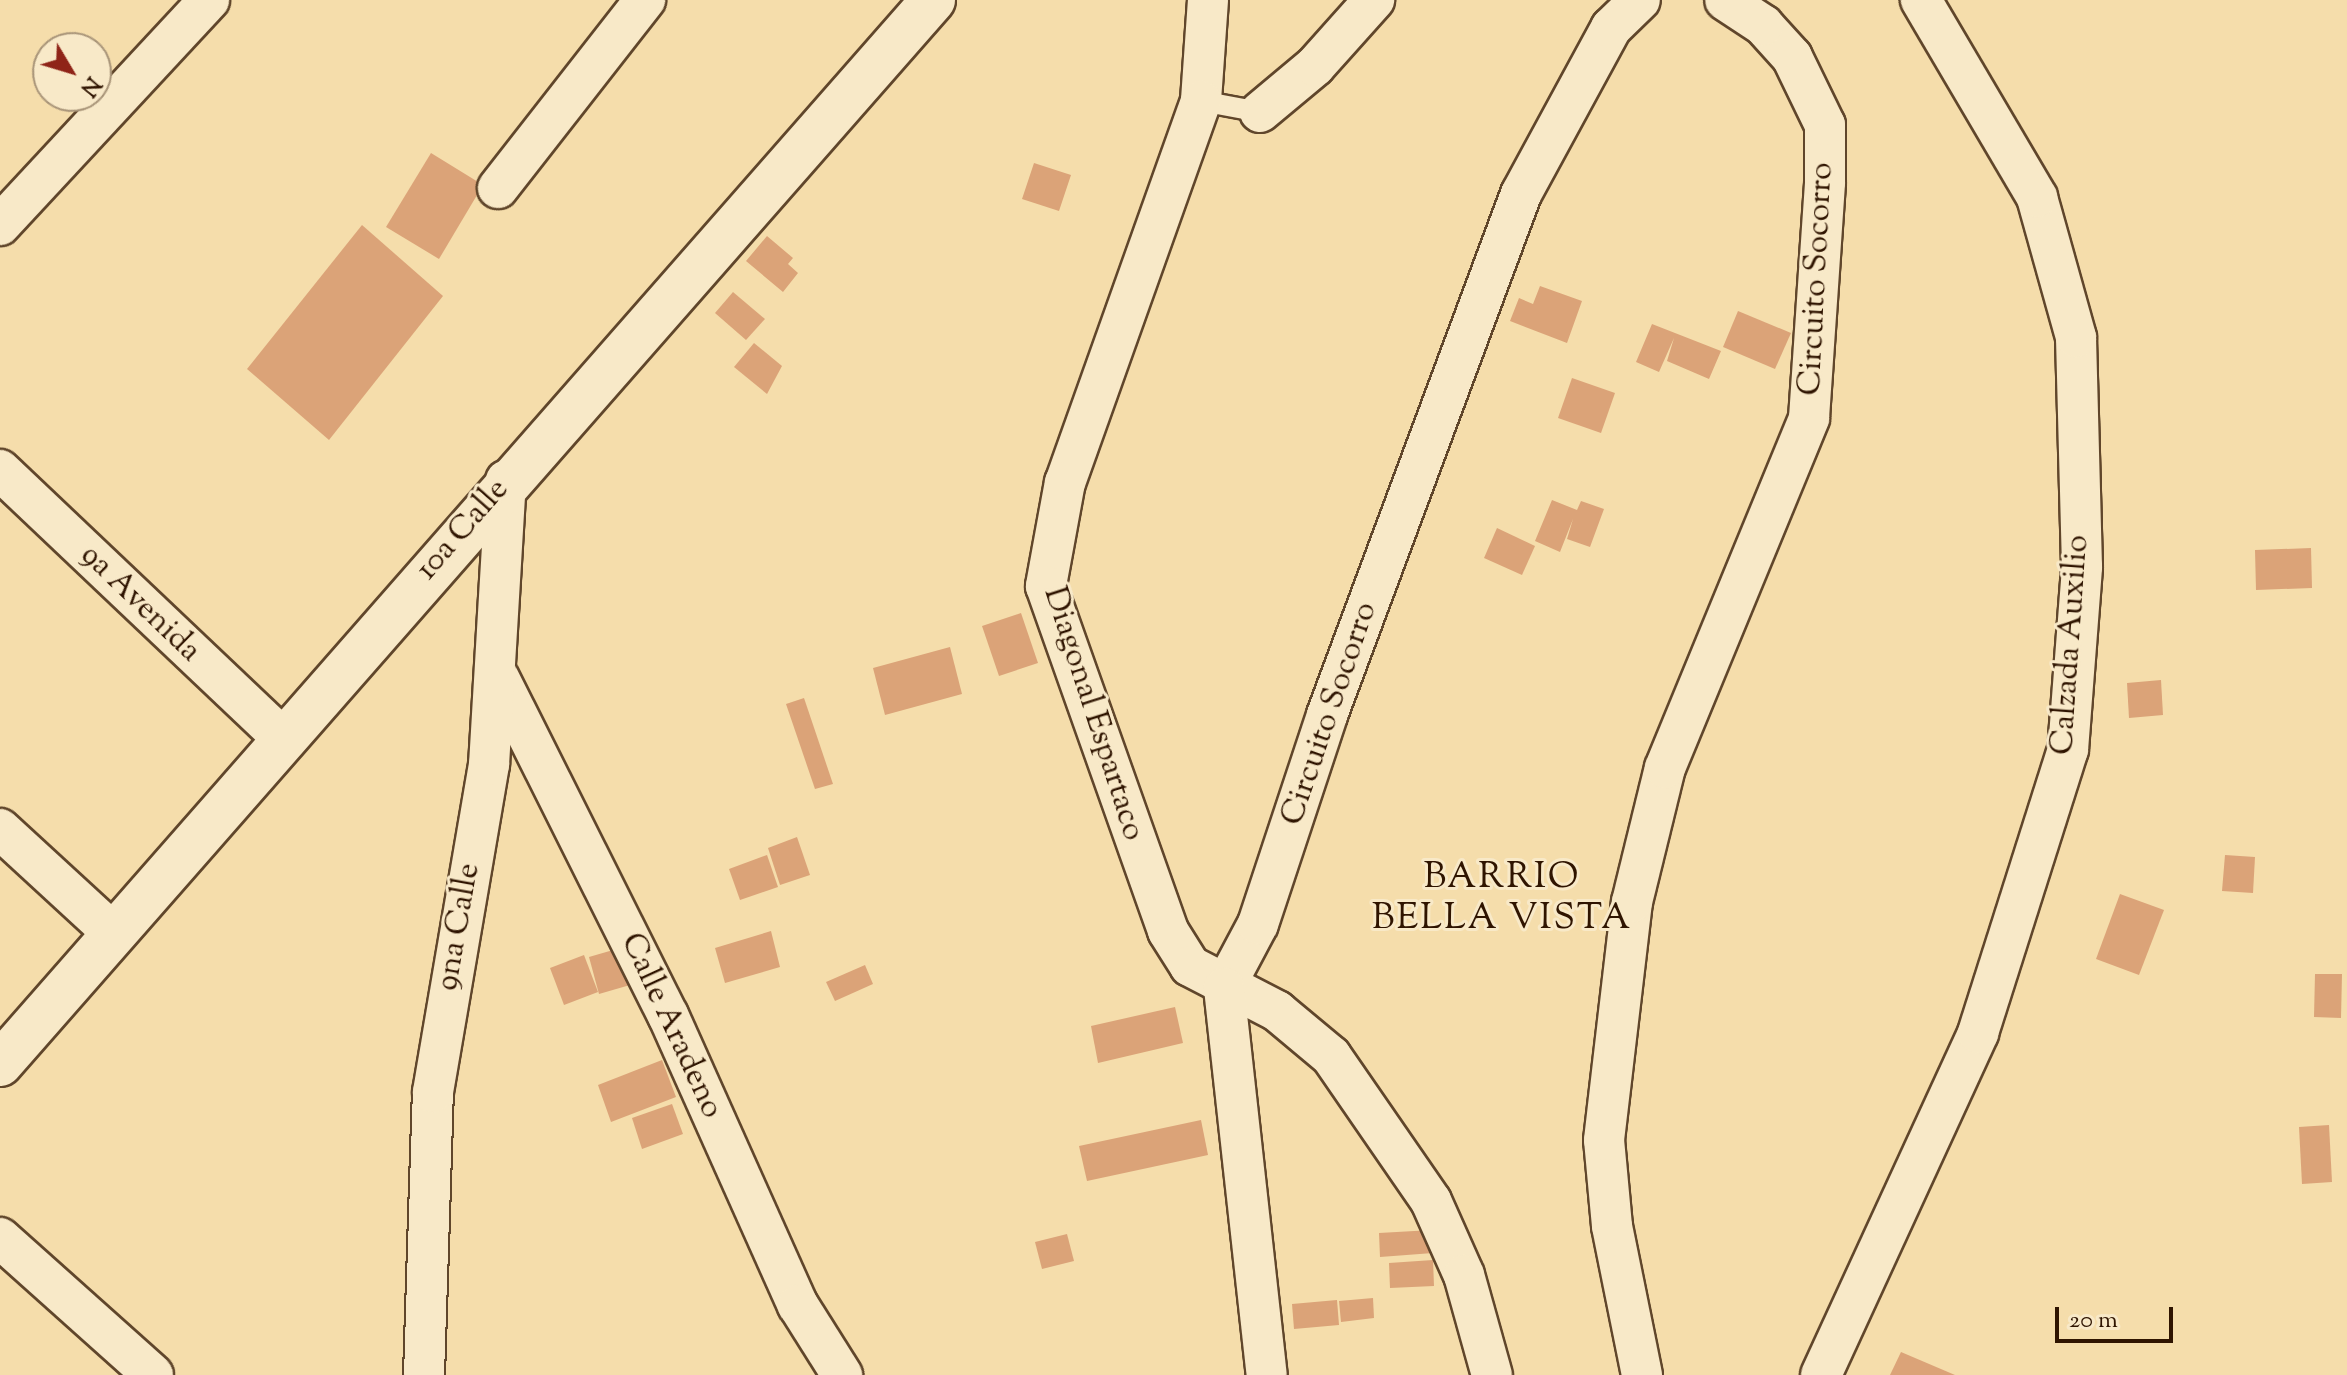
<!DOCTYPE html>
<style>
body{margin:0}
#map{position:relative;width:2347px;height:1375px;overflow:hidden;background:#f5ddab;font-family:"Sorts Mill Goudy",serif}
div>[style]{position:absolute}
.building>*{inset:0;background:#dba378}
.roads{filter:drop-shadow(2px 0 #60462b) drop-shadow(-2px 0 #60462b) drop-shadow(0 2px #60462b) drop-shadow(0 -2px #60462b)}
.service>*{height:20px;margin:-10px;padding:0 10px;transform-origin:10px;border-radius:10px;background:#f8e9c8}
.minor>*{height:40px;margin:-20px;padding:0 20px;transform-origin:20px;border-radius:20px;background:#f8e9c8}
.tertiary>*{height:44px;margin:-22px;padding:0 22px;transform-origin:22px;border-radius:22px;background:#f8e9c8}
span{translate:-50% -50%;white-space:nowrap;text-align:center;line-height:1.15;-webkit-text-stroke:6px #f8e9c8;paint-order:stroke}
.street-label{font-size:32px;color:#2f1400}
.quarter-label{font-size:36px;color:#2f1400;letter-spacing:2px}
.north{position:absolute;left:32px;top:32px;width:80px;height:80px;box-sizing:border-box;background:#f8e9c8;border:2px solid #a89478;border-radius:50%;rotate:128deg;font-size:22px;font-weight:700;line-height:32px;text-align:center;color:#2f1400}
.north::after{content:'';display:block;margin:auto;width:28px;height:36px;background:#8f2418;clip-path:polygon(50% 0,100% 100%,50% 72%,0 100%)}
.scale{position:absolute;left:2055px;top:1307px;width:118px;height:36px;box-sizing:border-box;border:4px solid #2f1400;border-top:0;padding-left:10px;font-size:24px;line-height:28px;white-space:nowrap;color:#2f1400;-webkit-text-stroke:6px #f8e9c8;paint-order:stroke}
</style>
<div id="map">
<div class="building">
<div style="clip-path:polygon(431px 153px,483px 185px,439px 259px,386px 227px)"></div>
<div style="clip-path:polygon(1034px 163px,1071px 175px,1059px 211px,1022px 199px)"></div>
<div style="clip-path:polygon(362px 225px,443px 296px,329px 440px,247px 369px)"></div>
<div style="clip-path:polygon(767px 236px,793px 258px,788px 264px,798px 273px,783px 292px,746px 261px)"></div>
<div style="clip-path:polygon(1540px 286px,1582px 301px,1567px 343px,1510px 321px,1519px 298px,1533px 304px)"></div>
<div style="clip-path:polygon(733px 292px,765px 319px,746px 340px,715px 313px)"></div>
<div style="clip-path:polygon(1738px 311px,1791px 333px,1775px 369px,1723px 347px)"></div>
<div style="clip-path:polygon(1652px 324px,1721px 351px,1709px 379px,1667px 361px,1674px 338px,1659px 372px,1636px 362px)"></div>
<div style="clip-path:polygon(754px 343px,782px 366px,767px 394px,734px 367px)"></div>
<div style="clip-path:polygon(1572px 378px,1615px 393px,1601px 433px,1558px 418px)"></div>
<div style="clip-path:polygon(1552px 500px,1577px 510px,1581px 501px,1604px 509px,1590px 547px,1567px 539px,1573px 519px,1560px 552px,1535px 541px)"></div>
<div style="clip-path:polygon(1497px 528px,1535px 546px,1522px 575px,1484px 558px)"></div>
<div style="clip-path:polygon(2311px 548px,2312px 588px,2256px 590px,2255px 550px)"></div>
<div style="clip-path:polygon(1021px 613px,1038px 663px,999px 676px,982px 626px)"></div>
<div style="clip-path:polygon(950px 647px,962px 694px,885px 715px,873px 668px)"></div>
<div style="clip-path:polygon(2161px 680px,2163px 715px,2129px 718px,2127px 683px)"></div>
<div style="clip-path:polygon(804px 698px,833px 784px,815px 789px,786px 704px)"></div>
<div style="clip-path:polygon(797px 837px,810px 875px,780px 885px,768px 848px)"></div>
<div style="clip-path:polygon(767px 855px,778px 887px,740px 900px,729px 869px)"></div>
<div style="clip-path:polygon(2225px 855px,2255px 857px,2253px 893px,2222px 891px)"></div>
<div style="clip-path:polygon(2120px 894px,2164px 910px,2139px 975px,2096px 959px)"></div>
<div style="clip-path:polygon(771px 931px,780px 967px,725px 983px,715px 948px)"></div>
<div style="clip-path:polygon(620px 948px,630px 985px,599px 994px,589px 957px)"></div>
<div style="clip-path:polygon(584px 955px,598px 992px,564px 1005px,550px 968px)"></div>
<div style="clip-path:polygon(865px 965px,873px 984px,835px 1001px,826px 982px)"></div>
<div style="clip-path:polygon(2315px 974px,2342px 974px,2341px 1018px,2314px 1017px)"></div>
<div style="clip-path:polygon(1175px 1007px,1183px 1043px,1098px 1063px,1091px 1026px)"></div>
<div style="clip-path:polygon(662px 1060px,676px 1097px,611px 1122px,598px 1085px)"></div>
<div style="clip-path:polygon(672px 1104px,683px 1134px,642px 1149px,632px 1118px)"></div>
<div style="clip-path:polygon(1201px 1120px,1208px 1155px,1087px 1181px,1079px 1146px)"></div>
<div style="clip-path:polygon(2329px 1125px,2332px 1182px,2302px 1184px,2299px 1127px)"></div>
<div style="clip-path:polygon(1432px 1230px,1433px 1253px,1380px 1257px,1379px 1233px)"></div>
<div style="clip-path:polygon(1067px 1234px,1074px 1261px,1042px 1269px,1035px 1242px)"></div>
<div style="clip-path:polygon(1433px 1260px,1434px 1286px,1390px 1288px,1389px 1263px)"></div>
<div style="clip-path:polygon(1373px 1298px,1374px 1318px,1341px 1322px,1339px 1301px)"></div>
<div style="clip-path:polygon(1337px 1300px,1339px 1325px,1294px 1329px,1292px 1304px)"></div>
<div style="clip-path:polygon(1901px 1352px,1955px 1375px,1890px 1375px)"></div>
</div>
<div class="roads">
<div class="service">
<div style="left:1201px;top:101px;width:60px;rotate:10.6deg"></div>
</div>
<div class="minor">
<div style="left:1208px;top:0;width:101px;rotate:94deg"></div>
<div style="left:1201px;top:101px;width:405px;rotate:109.6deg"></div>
<div style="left:1065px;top:482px;width:106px;rotate:100.4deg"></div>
<div style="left:1046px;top:586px;width:366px;rotate:70.5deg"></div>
<div style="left:1168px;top:931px;width:41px;rotate:57.8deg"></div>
<div style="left:1190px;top:966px;width:98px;rotate:27.3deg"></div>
<div style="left:1277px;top:1011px;width:70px;rotate:39.8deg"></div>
<div style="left:1331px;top:1056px;width:176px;rotate:55.4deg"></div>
<div style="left:1431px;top:1201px;width:81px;rotate:66deg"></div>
<div style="left:1464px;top:1275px;width:104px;rotate:74.4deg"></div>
<div style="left:1260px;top:112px;width:72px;rotate:-39.9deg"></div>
<div style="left:1315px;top:66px;width:89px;rotate:-48.2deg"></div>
<div style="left:498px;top:188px;width:239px;rotate:-52deg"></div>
<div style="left:0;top:225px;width:307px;rotate:-47.1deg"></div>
<div style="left:0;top:470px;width:388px;rotate:43.5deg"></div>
<div style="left:499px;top:678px;width:377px;rotate:63.4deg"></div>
<div style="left:668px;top:1015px;width:318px;rotate:65.9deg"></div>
<div style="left:798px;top:1305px;width:83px;rotate:57.8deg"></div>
<div style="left:0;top:829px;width:155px;rotate:42.6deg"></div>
<div style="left:1224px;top:988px;width:72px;rotate:-62deg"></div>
<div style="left:1258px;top:924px;width:220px;rotate:-71.7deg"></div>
<div style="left:1327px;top:715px;width:556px;rotate:-69.58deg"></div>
<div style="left:1521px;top:194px;width:189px;rotate:-61.5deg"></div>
<div style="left:1611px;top:28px;width:40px;rotate:-44deg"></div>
<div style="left:1224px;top:988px;width:389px;rotate:83.7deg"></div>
<div style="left:0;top:1238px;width:205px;rotate:41.8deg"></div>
<div style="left:424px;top:1375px;width:283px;rotate:-88.2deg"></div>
<div style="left:433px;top:1092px;width:332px;rotate:-80.3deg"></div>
<div style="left:489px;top:765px;width:285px;rotate:-86.6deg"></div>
<div style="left:1642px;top:1375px;width:152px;rotate:-101.4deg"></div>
<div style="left:1612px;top:1226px;width:86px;rotate:-95.3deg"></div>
<div style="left:1604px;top:1140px;width:240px;rotate:-83.3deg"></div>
<div style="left:1632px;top:902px;width:138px;rotate:-76.2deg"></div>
<div style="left:1665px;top:768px;width:378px;rotate:-67.6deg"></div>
<div style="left:1809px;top:418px;width:237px;rotate:-86.1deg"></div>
<div style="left:1825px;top:182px;width:57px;rotate:-90deg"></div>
<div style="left:1825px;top:125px;width:76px;rotate:-115.9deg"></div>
<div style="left:1792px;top:57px;width:43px;rotate:-132.2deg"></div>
<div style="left:1763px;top:25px;width:45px;rotate:-146.7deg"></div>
<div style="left:1821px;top:1375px;width:376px;rotate:-65.3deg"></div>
<div style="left:1978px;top:1033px;width:297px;rotate:-72.4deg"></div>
<div style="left:2068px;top:750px;width:184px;rotate:-85.6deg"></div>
<div style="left:2082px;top:567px;width:230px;rotate:-91.5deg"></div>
<div style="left:2076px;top:337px;width:145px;rotate:-105.6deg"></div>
<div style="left:2037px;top:197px;width:229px;rotate:-120.5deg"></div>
</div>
<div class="tertiary">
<div style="left:0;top:1064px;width:1415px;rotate:-48.75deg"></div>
</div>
</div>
<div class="street-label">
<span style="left:1817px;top:279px;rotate:-87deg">Circuito Socorro</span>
<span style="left:463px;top:530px;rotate:-49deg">10a Calle</span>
<span style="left:140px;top:604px;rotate:44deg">9a Avenida</span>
<span style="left:2071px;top:645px;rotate:-86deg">Calzada Auxilio</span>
<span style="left:1093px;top:714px;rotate:72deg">Diagonal Espartaco</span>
<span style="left:1330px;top:714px;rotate:-71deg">Circuito Socorro</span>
<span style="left:459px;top:927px;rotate:-80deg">9na Calle</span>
<span style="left:671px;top:1026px;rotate:65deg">Calle Aradeno</span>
</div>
<div class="quarter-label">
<span style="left:1502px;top:899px">BARRIO<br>BELLA VISTA</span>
</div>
<div class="north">N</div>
<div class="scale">20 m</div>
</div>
